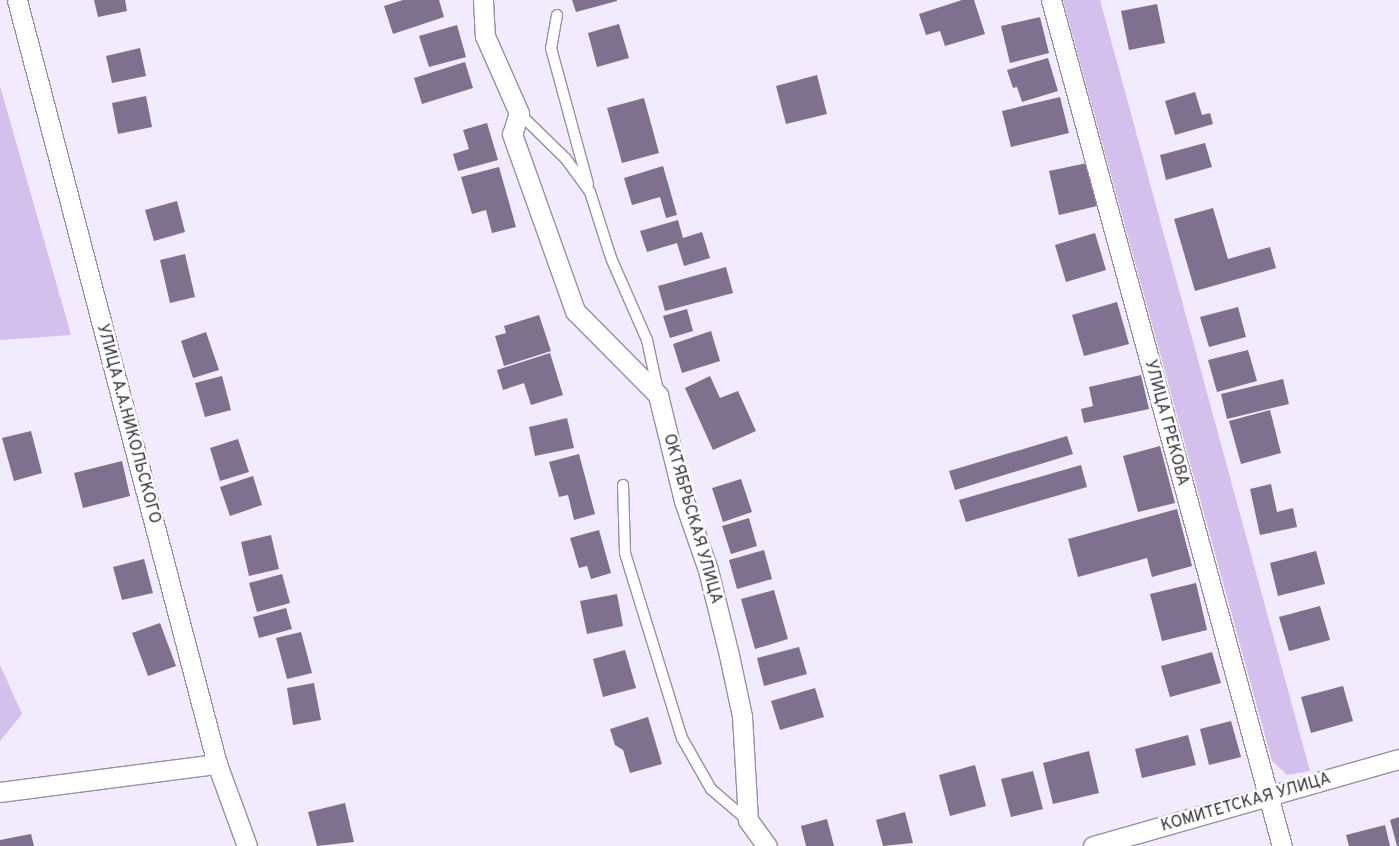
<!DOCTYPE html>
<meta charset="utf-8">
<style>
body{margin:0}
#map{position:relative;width:1399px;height:846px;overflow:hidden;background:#f2eafd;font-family:Overpass,sans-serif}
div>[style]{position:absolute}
.green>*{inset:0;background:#d3c0ec}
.building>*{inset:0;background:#7d718d}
.roads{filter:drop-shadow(1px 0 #998daa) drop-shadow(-1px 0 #998daa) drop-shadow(0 1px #998daa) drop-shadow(0 -1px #998daa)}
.lane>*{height:10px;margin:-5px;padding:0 5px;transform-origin:5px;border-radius:5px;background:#fff}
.street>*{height:19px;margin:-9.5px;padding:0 9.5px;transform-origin:9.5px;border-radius:9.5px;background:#fff}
span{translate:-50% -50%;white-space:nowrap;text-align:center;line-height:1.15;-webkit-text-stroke:5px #fff;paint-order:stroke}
.street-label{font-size:16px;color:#35303c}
</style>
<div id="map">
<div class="green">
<div style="clip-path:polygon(1063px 0,1100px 0,1310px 771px,1287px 775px,1272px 761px)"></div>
<div style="clip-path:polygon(0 86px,71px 335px,0 340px)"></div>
<div style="clip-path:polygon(0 665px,22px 714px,0 741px)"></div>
</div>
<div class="building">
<div style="clip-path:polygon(94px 0,125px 0,127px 11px,98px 17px)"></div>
<div style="clip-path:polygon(403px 0,439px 0,444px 17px,393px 34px,384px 6px)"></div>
<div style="clip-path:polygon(572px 0,617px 0,617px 1px,576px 12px)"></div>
<div style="clip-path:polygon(962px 0,974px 0,985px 34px,945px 46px,940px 31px,926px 35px,919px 14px)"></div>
<div style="clip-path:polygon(1157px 4px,1165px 43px,1129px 50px,1121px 11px)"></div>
<div style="clip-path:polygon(1040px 17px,1049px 53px,1010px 63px,1001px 26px)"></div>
<div style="clip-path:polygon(619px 24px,629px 58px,597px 67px,588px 33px)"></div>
<div style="clip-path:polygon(457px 25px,466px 57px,429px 67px,419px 36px)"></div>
<div style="clip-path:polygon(140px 48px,146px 76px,112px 83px,106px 56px)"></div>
<div style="clip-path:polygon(1048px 58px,1058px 91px,1022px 102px,1017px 87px,1013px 88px,1007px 70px)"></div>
<div style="clip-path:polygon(465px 62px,473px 88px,422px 104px,414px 78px)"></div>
<div style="clip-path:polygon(817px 75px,827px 114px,786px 124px,776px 86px)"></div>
<div style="clip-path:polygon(1195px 92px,1202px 115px,1210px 113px,1213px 124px,1175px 135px,1165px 101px)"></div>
<div style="clip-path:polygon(146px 96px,152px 127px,118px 134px,112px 103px)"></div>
<div style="clip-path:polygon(1060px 97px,1069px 133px,1011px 147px,1002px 111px)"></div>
<div style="clip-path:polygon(644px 98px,659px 153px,622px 163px,607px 108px)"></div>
<div style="clip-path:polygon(487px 123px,498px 160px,458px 171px,453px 154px,469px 149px,463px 130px)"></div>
<div style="clip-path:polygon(1205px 143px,1212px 167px,1166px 180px,1160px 155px)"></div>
<div style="clip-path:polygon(1087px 163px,1097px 206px,1059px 215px,1049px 171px)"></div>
<div style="clip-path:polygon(663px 166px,677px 215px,666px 218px,660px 197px,632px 205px,624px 178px)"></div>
<div style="clip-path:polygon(499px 167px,516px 227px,492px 233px,486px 210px,472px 214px,461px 177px)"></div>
<div style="clip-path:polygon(177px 201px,185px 232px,154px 241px,145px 210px)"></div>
<div style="clip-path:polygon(1213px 208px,1228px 259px,1270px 247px,1276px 268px,1195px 291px,1174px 219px)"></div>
<div style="clip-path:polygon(678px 220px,683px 238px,702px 232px,710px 258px,684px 266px,677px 243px,647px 252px,640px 231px)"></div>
<div style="clip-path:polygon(1095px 233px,1106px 270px,1066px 282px,1055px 245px)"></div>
<div style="clip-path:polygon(185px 254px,195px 297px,170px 303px,160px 260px)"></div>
<div style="clip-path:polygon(726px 267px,733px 293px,665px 311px,658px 286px)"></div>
<div style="clip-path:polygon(1117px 302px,1129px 344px,1084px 356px,1072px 315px)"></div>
<div style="clip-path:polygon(1238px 307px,1246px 337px,1209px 347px,1200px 317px)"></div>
<div style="clip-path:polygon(687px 309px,693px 331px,670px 338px,663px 316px)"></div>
<div style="clip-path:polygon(539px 315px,551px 351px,504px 366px,495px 336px,506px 333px,504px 326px)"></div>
<div style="clip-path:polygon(711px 331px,720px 361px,682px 373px,673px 344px)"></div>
<div style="clip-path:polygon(206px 332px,219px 370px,193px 378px,181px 341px)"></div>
<div style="clip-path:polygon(1248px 350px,1257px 381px,1217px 392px,1208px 360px)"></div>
<div style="clip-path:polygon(550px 353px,563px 395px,531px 405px,524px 383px,503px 390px,497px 370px)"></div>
<div style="clip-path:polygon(1141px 375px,1149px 409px,1084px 423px,1081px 409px,1093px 406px,1089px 387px)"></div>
<div style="clip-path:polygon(222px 376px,231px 410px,205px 417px,195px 383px)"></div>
<div style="clip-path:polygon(710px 376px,720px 398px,738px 391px,756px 431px,713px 450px,685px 388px)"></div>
<div style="clip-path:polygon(1283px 379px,1289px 404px,1227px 419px,1221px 394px)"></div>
<div style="clip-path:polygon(1270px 410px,1281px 453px,1241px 464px,1229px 421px)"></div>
<div style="clip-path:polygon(567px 418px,574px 448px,535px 456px,529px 427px)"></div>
<div style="clip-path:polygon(31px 431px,42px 473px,14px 481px,2px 438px)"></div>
<div style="clip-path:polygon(1067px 436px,1073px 454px,955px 490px,949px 471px)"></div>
<div style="clip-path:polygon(238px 439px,249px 472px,220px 481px,210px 448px)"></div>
<div style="clip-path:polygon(1160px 446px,1175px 503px,1138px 512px,1123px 456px)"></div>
<div style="clip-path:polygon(579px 454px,595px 514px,574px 520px,568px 495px,559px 497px,549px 462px)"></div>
<div style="clip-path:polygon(122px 461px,130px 496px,83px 508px,74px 473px)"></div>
<div style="clip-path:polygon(1081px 465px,1087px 487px,966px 522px,959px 500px)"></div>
<div style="clip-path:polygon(253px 476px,262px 505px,230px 516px,220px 487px)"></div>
<div style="clip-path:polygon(741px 479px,752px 512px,723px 522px,712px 488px)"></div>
<div style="clip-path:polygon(1271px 484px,1277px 512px,1293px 508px,1297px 527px,1260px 535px,1250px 489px)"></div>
<div style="clip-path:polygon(1177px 509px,1192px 566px,1152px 577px,1147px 558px,1078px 577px,1068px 539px)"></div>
<div style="clip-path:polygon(749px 518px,757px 546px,731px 554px,722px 526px)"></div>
<div style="clip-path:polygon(599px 530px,611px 573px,591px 579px,587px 566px,579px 568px,570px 538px)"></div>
<div style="clip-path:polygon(271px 535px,279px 569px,249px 576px,241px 542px)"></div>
<div style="clip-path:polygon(764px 550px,772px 579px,737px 589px,729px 560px)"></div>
<div style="clip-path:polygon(1316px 551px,1325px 584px,1278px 596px,1270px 563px)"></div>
<div style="clip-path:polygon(144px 559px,153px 593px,122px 600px,113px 567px)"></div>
<div style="clip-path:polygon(282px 574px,290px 603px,257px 612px,249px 583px)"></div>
<div style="clip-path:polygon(1196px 583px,1207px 630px,1162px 641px,1150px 594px)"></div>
<div style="clip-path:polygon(774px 590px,788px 639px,755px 649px,741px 599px)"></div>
<div style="clip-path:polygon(617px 594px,623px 626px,587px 634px,580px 601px)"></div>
<div style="clip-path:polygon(1320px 606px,1330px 640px,1289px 651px,1279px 617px)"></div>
<div style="clip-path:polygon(286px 608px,292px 629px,259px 638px,253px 617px)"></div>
<div style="clip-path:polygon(160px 623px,176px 666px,148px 676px,132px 633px)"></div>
<div style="clip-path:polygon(301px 632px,312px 673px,287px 679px,276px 638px)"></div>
<div style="clip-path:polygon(799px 647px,807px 674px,764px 686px,757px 658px)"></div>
<div style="clip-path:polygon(625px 650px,636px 688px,603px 697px,593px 659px)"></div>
<div style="clip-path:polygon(1212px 652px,1221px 683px,1170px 697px,1161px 666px)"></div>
<div style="clip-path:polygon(314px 683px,321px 720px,293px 725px,287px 688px)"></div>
<div style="clip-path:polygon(1343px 686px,1353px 721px,1311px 733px,1301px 697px)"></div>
<div style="clip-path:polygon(815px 688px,824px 717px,780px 730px,771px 701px)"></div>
<div style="clip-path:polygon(648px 717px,662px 764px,630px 773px,623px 750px,615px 745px,610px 729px)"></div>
<div style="clip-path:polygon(1231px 721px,1241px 757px,1209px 765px,1200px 729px)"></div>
<div style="clip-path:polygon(1188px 735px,1196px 765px,1142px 778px,1135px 749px)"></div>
<div style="clip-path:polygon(1089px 751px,1099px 793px,1053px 804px,1043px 763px)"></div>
<div style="clip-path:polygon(975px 765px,986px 806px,950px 816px,939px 775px)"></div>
<div style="clip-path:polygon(1033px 771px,1043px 809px,1011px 817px,1001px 779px)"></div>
<div style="clip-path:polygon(345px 803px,354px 842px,317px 846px,308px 812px)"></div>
<div style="clip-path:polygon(905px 812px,913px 843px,883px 846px,876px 820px)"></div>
<div style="clip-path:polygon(1399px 817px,1399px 846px,1397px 846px,1390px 820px)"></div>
<div style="clip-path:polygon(827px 819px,834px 846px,806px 846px,801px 826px)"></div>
<div style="clip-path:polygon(1385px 825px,1390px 846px,1349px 846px,1346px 835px)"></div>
<div style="clip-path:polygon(31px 834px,34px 846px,0 846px,0 840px)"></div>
</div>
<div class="roads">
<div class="lane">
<div style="left:557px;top:15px;width:34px;rotate:100deg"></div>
<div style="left:551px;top:48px;width:141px;rotate:74.8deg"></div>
<div style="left:519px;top:113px;width:66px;rotate:44.4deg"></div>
<div style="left:566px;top:159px;width:41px;rotate:54deg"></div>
<div style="left:590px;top:192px;width:69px;rotate:72.3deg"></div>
<div style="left:611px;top:258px;width:90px;rotate:66.3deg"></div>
<div style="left:647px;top:340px;width:52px;rotate:77.8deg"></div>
<div style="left:623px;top:485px;width:68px;rotate:88.3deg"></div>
<div style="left:625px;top:553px;width:194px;rotate:72.9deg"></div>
<div style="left:682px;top:738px;width:59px;rotate:60.4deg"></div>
<div style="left:711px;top:789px;width:48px;rotate:40.7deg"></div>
</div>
<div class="street">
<div style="left:17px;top:0;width:790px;rotate:75.33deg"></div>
<div style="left:217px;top:764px;width:87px;rotate:69.9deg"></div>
<div style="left:483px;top:0;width:36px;rotate:87deg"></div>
<div style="left:485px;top:36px;width:84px;rotate:66.2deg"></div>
<div style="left:519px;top:113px;width:22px;rotate:108deg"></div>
<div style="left:512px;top:134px;width:188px;rotate:70.4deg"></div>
<div style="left:575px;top:311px;width:118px;rotate:45.3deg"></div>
<div style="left:658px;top:395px;width:109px;rotate:76.2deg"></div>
<div style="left:684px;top:501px;width:73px;rotate:70.8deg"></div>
<div style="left:708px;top:570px;width:88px;rotate:76.1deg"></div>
<div style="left:729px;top:655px;width:62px;rotate:78deg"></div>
<div style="left:742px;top:716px;width:104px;rotate:86.7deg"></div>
<div style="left:748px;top:820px;width:32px;rotate:54deg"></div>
<div style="left:1051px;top:0;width:877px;rotate:74.73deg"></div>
<div style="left:0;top:792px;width:219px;rotate:-7.4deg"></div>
<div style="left:1093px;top:846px;width:318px;rotate:-15.9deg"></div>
</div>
</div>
<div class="street-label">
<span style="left:1166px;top:423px;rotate:75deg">УЛИЦА ГРЕКОВА</span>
<span style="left:128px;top:424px;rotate:75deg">УЛИЦА А.А.НИКОЛЬСКОГО</span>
<span style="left:692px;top:519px;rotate:74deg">ОКТЯБРЬСКАЯ УЛИЦА</span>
<span style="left:1246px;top:803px;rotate:-16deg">КОМИТЕТСКАЯ УЛИЦА</span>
</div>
</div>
